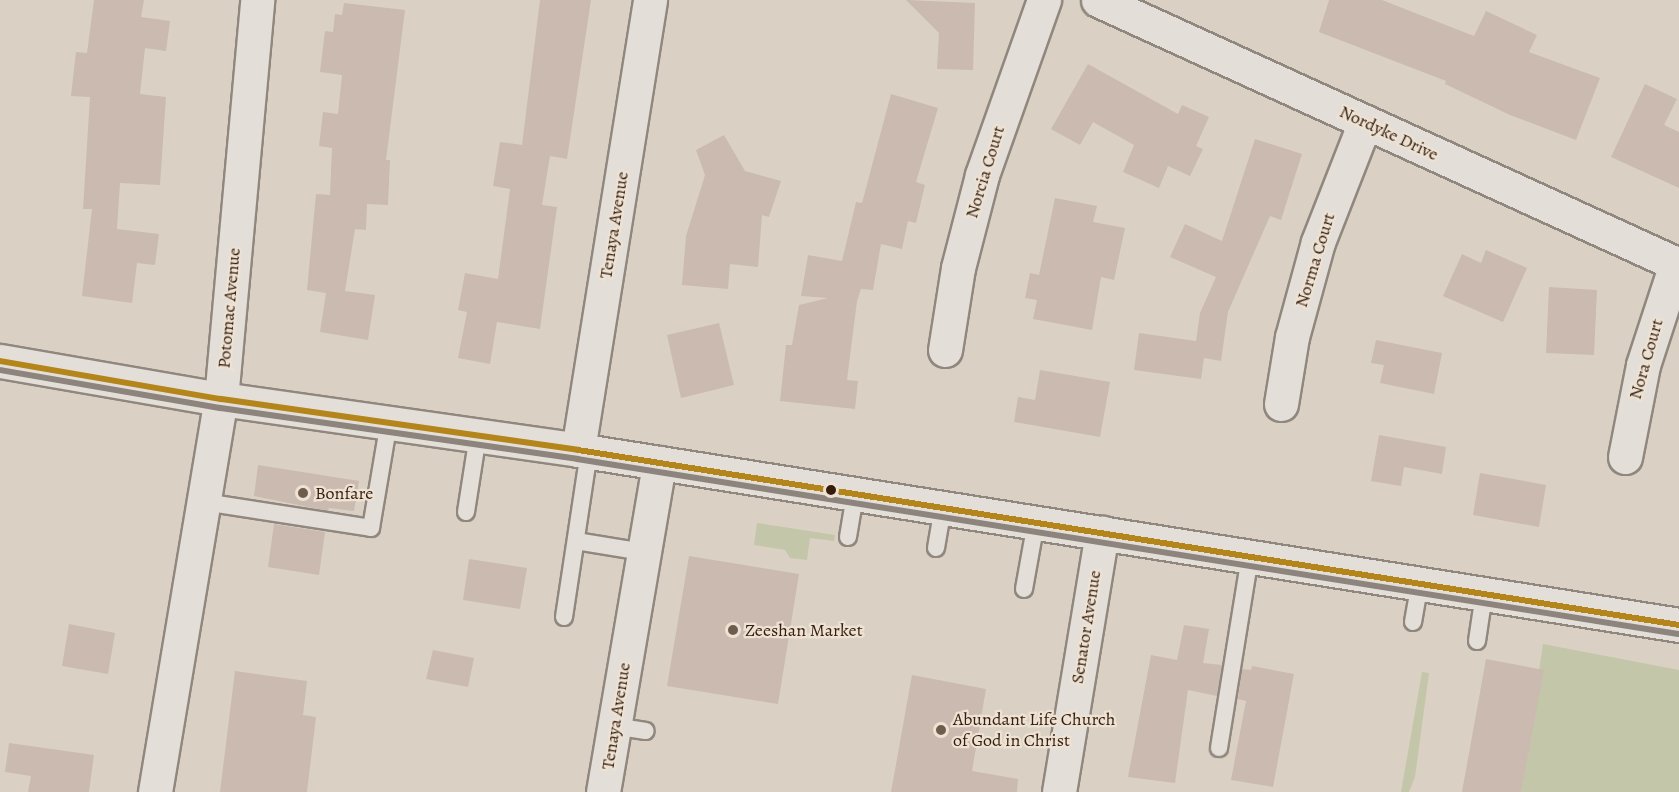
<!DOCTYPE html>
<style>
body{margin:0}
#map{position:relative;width:1679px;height:792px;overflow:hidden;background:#dad1c4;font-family:Alegreya,serif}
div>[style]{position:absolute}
.green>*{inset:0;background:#c3c6a8}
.building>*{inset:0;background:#cabab0}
.roads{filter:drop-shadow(2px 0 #90877e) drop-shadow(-2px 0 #90877e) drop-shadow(0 2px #90877e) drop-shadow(0 -2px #90877e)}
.lane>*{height:16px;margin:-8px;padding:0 8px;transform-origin:8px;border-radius:8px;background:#e3dfd8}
.street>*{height:33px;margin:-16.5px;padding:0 16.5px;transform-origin:16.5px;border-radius:16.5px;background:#e3dfd8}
.secondary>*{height:33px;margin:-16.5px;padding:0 16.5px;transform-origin:16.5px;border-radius:16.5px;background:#e3dfd8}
.bus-1>*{height:6px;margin:-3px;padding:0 3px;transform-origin:3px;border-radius:3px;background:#b4851b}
.bus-2>*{height:6px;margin:-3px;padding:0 3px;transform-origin:3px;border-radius:3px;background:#8d847d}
.dots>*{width:16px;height:16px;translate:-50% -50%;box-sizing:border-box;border:3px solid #ede2d3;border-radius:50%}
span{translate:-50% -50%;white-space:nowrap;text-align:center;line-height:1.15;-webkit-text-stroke:4.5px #ede2d3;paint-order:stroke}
.street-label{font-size:18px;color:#351d0d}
.poi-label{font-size:18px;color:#351d0d}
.left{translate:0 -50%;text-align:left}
</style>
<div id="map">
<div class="green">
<div style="clip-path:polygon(757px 523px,835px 535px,834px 541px,810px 538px,807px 560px,790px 558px,785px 550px,754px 545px)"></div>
<div style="clip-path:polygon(1543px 644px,1679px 670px,1679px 792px,1521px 792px)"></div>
<div style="clip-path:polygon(1422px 672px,1429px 673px,1415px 777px,1409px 792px,1401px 792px)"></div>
</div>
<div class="building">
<div style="clip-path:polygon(94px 0,144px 0,141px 17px,170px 21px,166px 51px,145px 48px,140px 94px,166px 97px,160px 185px,120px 183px,117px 229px,159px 234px,155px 265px,137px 263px,132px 303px,82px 296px,92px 209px,83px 209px,90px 97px,71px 96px,76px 52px,87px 53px)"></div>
<div style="clip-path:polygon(540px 0,591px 0,567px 159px,550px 156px,542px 205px,557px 207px,540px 329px,497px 322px,490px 364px,458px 358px,467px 312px,458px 310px,465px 273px,498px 279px,510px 189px,493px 186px,500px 142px,522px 145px)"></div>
<div style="clip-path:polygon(906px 0,975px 3px,973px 70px,937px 69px,939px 33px)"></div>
<div style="clip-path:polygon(1329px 0,1382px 0,1474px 36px,1486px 11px,1537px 35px,1529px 52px,1600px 78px,1576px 140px,1510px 115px,1445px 84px,1446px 81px,1319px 32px)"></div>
<div style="clip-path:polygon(344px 3px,405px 10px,386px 160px,390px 160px,388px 205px,367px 204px,366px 230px,355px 229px,345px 291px,375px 295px,368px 340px,320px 332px,326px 293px,307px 290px,316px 194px,330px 195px,332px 148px,319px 146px,323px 112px,338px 114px,342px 75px,320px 72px,325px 31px,333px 32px,335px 14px,342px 15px)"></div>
<div style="clip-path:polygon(1088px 64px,1178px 114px,1182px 105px,1209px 117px,1196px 146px,1203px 149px,1190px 176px,1168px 166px,1159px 188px,1123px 172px,1134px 145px,1093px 122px,1080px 145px,1051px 129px)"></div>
<div style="clip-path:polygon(1645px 84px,1677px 99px,1664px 125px,1679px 132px,1679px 188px,1611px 157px)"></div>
<div style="clip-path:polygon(891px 94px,938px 108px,916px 182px,925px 185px,916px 223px,908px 221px,902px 249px,881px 244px,873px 290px,861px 289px,857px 301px,847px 380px,858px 381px,855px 409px,780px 401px,786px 345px,792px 345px,799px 305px,828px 298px,801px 296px,808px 255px,842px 261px,856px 202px,862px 203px)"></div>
<div style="clip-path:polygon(724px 135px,745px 171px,781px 181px,769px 217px,762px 215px,758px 267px,730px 264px,728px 289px,682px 285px,686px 236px,705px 175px,696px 150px)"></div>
<div style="clip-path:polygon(1255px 139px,1302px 154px,1281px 220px,1270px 216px,1228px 312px,1221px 361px,1204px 358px,1201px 379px,1134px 370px,1139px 333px,1196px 341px,1200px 313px,1216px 277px,1170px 257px,1185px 224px,1222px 241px)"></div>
<div style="clip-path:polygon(1055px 198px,1097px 206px,1093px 222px,1125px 228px,1114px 280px,1101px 277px,1092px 330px,1033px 319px,1037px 300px,1025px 298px,1030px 273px,1039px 275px)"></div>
<div style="clip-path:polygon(1486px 250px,1527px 268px,1503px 322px,1443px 296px,1462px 254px,1481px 263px)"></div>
<div style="clip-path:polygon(1549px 287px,1597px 290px,1594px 355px,1546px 353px)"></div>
<div style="clip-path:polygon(719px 323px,734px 385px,681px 398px,667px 335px)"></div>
<div style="clip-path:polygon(1376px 340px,1442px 353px,1434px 394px,1380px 383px,1384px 365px,1371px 363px)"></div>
<div style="clip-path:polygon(1040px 370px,1110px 382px,1100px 437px,1014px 422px,1018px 397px,1035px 400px)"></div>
<div style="clip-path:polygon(1379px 435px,1446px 447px,1442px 474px,1404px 467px,1401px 486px,1371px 481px)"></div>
<div style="clip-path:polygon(258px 465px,359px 481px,354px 511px,329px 508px,328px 511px,254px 496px)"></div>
<div style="clip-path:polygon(1480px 473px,1546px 485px,1539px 527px,1473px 515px)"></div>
<div style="clip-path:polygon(274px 524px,325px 532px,319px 575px,268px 567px)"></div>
<div style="clip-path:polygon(689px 556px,799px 574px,778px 704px,667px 686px)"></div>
<div style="clip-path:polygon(469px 559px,527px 568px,520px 609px,463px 600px)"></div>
<div style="clip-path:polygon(69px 624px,115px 633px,108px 674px,62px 666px)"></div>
<div style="clip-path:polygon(1184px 625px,1209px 629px,1203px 663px,1222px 665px,1217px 696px,1188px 690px,1175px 783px,1128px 777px,1151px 655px,1177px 660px)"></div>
<div style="clip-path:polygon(433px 650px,474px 658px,468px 687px,426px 679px)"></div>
<div style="clip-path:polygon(1486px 659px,1544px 670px,1521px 792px,1462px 792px)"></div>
<div style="clip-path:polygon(1252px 666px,1294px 674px,1273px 787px,1231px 780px,1246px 701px,1238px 699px,1242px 669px,1251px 670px)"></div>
<div style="clip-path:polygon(235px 671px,307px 681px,303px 715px,316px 717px,307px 792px,220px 792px)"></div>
<div style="clip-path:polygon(912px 675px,986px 689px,972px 771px,1018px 779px,1017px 792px,891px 792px)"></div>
<div style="clip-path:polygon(9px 743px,94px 755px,89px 792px,28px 792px,31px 776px,5px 772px)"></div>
</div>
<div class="roads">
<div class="lane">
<div style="left:204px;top:502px;width:169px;rotate:8.8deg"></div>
<div style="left:371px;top:528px;width:108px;rotate:-80.4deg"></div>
<div style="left:466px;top:512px;width:78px;rotate:-81.1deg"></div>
<div style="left:848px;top:537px;width:43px;rotate:-80.5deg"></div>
<div style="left:576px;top:541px;width:68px;rotate:9.3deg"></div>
<div style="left:936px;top:548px;width:42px;rotate:-80.3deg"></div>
<div style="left:1024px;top:589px;width:68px;rotate:-79.8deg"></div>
<div style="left:564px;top:617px;width:167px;rotate:-81.4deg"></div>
<div style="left:1413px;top:622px;width:40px;rotate:-80deg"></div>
<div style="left:1477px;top:641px;width:48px;rotate:-81.5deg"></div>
<div style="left:614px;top:726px;width:32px;rotate:9deg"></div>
<div style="left:1219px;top:748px;width:193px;rotate:-80.8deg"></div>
</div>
<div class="street">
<div style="left:1098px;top:0;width:639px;rotate:24.52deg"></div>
<div style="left:945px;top:350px;width:83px;rotate:-81deg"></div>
<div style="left:958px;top:268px;width:96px;rotate:-75.5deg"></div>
<div style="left:982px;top:175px;width:186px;rotate:-70.5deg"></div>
<div style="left:1281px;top:404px;width:68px;rotate:-80.7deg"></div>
<div style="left:1292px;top:337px;width:98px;rotate:-74.7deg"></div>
<div style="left:1318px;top:242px;width:129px;rotate:-68.6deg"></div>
<div style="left:578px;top:450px;width:456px;rotate:-80.9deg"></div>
<div style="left:1625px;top:457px;width:94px;rotate:-78.9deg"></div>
<div style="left:1643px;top:365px;width:106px;rotate:-71.9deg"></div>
<div style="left:155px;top:792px;width:399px;rotate:-80.5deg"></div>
<div style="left:221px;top:399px;width:401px;rotate:-84.8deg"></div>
<div style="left:603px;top:792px;width:334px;rotate:-80.3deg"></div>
<div style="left:1059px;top:792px;width:263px;rotate:-80.6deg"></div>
</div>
<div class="secondary">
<div style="left:0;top:361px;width:224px;rotate:9.8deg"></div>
<div style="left:221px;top:399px;width:361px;rotate:8.1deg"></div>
<div style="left:578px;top:450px;width:1115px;rotate:9.03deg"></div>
</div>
</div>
<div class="bus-1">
<div style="left:0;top:361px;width:224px;rotate:9.8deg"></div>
<div style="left:221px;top:399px;width:361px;rotate:8.1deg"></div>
<div style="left:578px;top:450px;width:1115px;rotate:9.03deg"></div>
</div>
<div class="bus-2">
<div style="left:0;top:370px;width:223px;rotate:9.8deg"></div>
<div style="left:220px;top:408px;width:361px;rotate:8.1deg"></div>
<div style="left:577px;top:459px;width:1115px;rotate:9.03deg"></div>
</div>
<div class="dots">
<div style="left:831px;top:490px;background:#351d0d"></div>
<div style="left:303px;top:493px;background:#6f5c4d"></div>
<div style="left:733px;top:630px;background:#6f5c4d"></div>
<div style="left:941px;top:730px;background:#6f5c4d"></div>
</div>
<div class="street-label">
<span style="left:1389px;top:133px;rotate:25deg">Nordyke Drive</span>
<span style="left:985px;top:172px;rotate:-73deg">Norcia Court</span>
<span style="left:614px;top:225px;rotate:-81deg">Tenaya Avenue</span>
<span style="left:1315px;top:260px;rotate:-73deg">Norma Court</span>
<span style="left:229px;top:308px;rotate:-85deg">Potomac Avenue</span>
<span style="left:1646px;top:359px;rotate:-74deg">Nora Court</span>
<span style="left:1086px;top:627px;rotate:-81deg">Senator Avenue</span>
<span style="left:616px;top:716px;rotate:-81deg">Tenaya Avenue</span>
</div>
<div class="poi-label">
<span class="left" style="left:315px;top:493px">Bonfare</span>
<span class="left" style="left:745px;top:630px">Zeeshan Market</span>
<span class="left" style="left:953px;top:730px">Abundant Life Church<br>of God in Christ</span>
</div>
</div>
